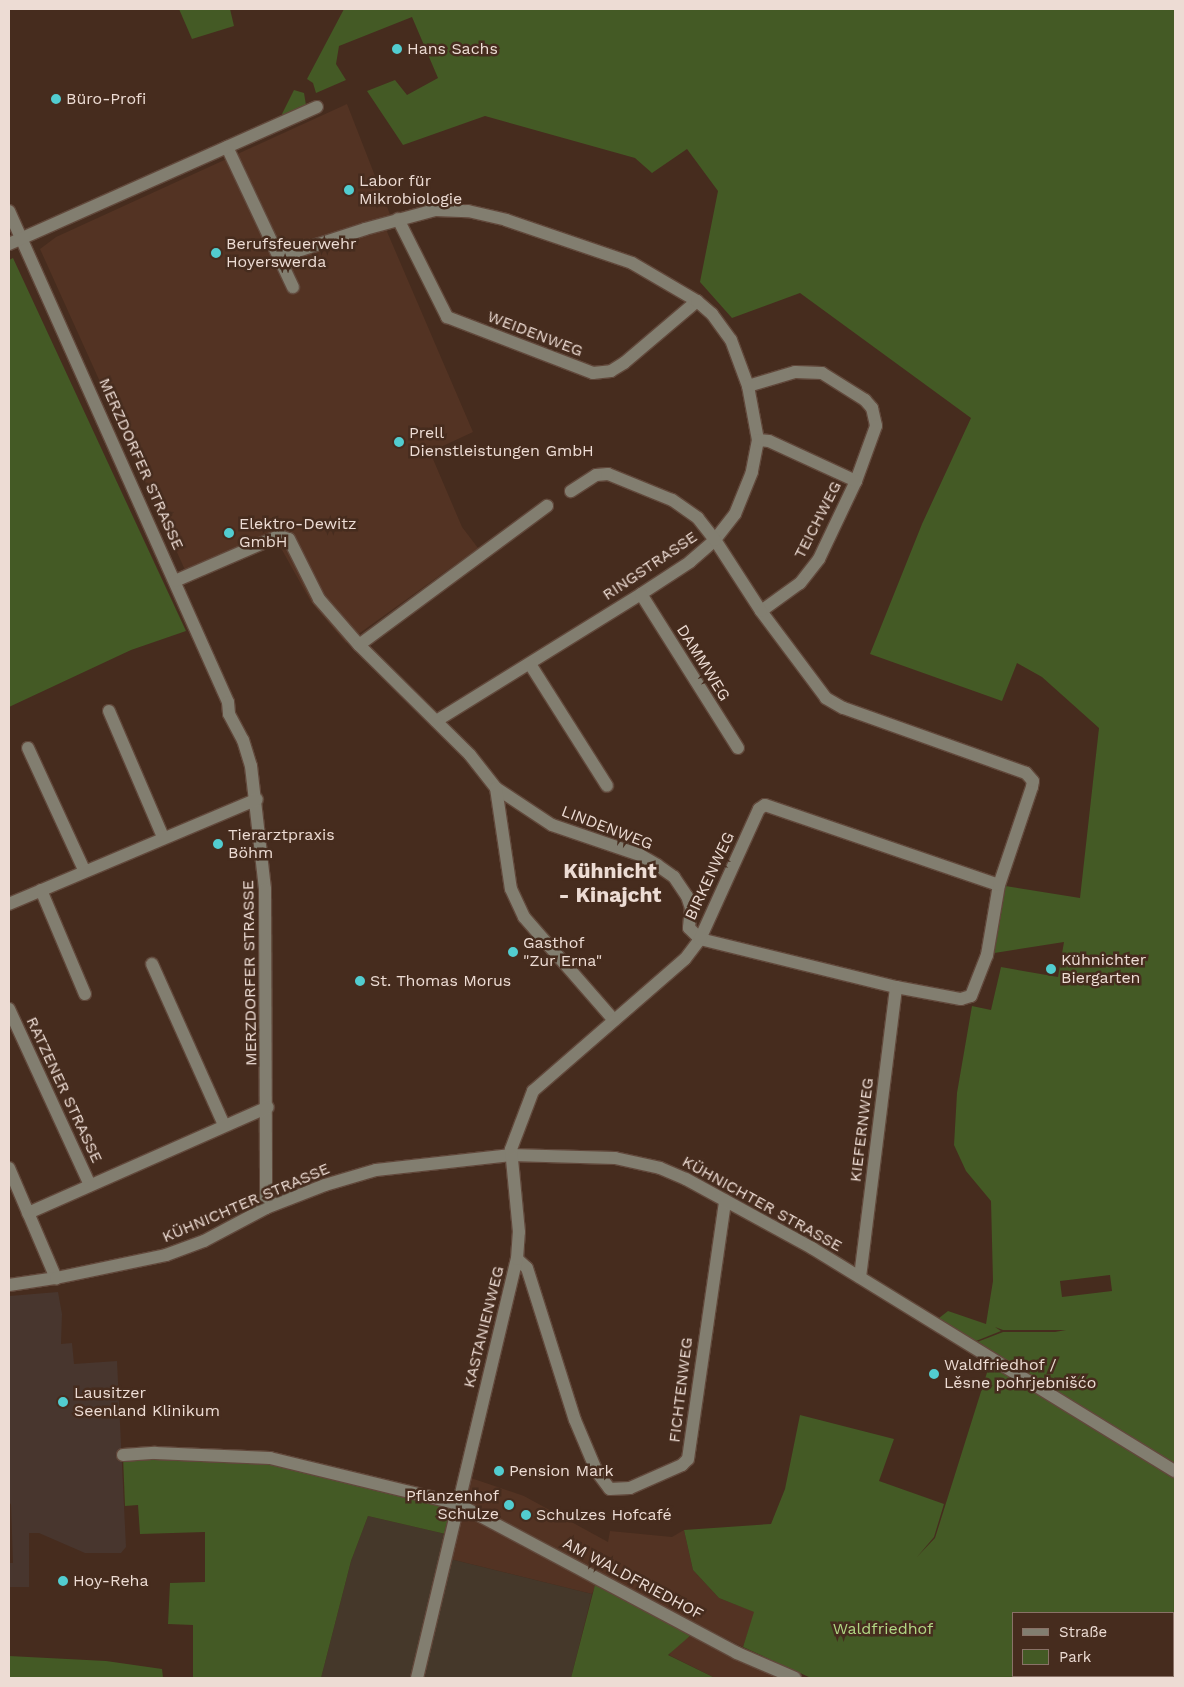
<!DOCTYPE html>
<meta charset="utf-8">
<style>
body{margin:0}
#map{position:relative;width:1184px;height:1687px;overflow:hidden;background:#462c1e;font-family:"Work Sans",sans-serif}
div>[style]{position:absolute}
.built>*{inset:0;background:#533323}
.industrial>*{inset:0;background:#45382a}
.medical>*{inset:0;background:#48362e}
.green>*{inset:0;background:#445a25}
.roads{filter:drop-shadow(1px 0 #61483b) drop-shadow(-1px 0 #61483b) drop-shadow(0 1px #61483b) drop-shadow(0 -1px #61483b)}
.minor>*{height:12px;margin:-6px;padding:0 6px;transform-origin:6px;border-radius:6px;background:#827e70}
.dots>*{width:14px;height:14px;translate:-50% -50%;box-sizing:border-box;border:2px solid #462c1e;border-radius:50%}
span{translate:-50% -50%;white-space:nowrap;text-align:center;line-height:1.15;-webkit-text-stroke:5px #462c1e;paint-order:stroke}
.poi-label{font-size:16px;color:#eddcd4}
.left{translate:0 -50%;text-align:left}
.right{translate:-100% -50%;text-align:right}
.street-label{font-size:16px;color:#eddcd4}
.park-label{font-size:16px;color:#b2d885}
.district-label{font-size:21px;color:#eddcd4;font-weight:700}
.frame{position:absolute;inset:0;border:10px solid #eddcd4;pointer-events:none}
.legend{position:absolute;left:1012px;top:1612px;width:162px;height:65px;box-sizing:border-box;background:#462c1e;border:1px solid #897267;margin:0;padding:6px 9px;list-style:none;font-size:15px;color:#eddcd4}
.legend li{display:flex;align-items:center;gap:10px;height:25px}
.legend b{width:25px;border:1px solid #897267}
</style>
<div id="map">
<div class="built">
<div style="clip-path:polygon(347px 104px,391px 217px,382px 220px,473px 432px,430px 452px,462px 527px,478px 548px,346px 643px,311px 602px,272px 532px,185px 570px,40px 249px,56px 237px)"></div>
<div style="clip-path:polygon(465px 1476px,524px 1496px,608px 1542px,610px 1531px,672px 1537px,684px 1530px,693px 1570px,719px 1598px,755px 1612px,743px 1647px,701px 1626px,697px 1631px,598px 1580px,592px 1594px,446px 1558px)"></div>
<div style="clip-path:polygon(696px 1632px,791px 1678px,715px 1678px,669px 1655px,675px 1646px)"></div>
</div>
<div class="industrial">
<div style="clip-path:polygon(368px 1516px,450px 1535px,416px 1678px,321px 1678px,351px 1561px)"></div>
<div style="clip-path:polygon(446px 1558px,592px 1594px,571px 1678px,417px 1678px)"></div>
</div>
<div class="medical">
<div style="clip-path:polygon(58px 1292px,62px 1314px,61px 1344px,72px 1343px,74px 1364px,117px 1361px,126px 1547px,121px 1553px,85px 1553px,39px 1533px,29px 1533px,29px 1587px,9px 1587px,9px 1563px,13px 1563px,11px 1504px,9px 1503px,9px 1296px)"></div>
</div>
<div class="green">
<div style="clip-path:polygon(179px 9px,230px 9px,234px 26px,192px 39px)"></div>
<div style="clip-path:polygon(evenodd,344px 9px,1175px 9px,1175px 1470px,972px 1344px,1003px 1332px,1055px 1332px,1066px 1330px,1003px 1330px,995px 1327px,1001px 1331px,971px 1343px,934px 1322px,948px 1311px,986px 1324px,993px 1281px,991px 1201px,966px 1171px,954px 1145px,957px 1093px,972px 1006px,991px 1010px,1001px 967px,1058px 977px,1064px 942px,988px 954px,999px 885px,1080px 898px,1099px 728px,1042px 677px,1017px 663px,1002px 701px,870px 654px,922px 524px,971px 418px,800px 293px,732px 318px,700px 282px,718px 191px,687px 149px,652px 173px,635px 158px,485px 116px,403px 145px,367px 91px,395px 80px,407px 95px,438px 78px,412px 17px,339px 46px,336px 64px,346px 80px,316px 93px,313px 83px,307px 79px,344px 9px,1110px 1275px,1112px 1291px,1062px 1297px,1060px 1281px,1110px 1275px)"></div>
<div style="clip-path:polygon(294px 90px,304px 93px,306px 105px,287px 115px,282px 114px)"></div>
<div style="clip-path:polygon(13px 258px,186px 631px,131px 650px,9px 707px,9px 260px)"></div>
<div style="clip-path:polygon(evenodd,990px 1363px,1175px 1472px,1175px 1678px,811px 1678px,743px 1647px,754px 1612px,719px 1598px,693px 1570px,684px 1530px,771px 1524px,785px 1489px,800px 1415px,894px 1439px,879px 1481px,944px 1504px,934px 1537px,917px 1557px,935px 1538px,990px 1363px,1013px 1613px,1173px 1613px,1173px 1676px,1013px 1676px,1013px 1613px)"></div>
<div style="clip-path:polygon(231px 1455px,457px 1504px,450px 1535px,368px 1516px,351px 1561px,321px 1678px,193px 1678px,193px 1625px,168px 1624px,170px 1583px,205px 1582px,205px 1532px,140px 1534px,138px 1505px,125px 1506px,123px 1456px)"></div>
<div style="clip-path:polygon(595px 1585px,691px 1635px,668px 1655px,715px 1678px,571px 1678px)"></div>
<div style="clip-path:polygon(9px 1656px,106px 1661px,162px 1669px,163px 1678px,9px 1678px)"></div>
</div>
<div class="roads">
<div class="minor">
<div style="left:227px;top:147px;width:155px;rotate:64.8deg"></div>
<div style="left:9px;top:211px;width:538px;rotate:65.96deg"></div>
<div style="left:228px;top:702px;width:12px;rotate:85deg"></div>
<div style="left:229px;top:714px;width:30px;rotate:62deg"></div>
<div style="left:243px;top:740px;width:27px;rotate:73deg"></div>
<div style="left:251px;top:766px;width:124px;rotate:83.5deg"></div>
<div style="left:265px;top:889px;width:319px;rotate:89.8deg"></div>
<div style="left:398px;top:219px;width:110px;rotate:63.4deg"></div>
<div style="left:447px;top:317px;width:156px;rotate:21deg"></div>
<div style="left:593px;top:373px;width:18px;rotate:-6deg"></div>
<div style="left:611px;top:371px;width:15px;rotate:-32deg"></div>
<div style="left:624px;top:363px;width:96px;rotate:-40.3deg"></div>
<div style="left:9px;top:244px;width:337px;rotate:-24deg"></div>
<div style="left:279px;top:257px;width:90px;rotate:-18deg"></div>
<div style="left:365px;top:229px;width:73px;rotate:-15.2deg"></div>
<div style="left:435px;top:210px;width:33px;rotate:2deg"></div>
<div style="left:468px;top:211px;width:39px;rotate:13deg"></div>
<div style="left:506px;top:220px;width:133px;rotate:18.8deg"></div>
<div style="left:632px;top:263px;width:75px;rotate:30.3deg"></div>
<div style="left:697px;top:301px;width:20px;rotate:41deg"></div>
<div style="left:712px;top:314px;width:32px;rotate:54deg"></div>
<div style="left:731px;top:340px;width:49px;rotate:69.7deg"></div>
<div style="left:748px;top:386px;width:55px;rotate:79.5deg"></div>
<div style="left:758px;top:440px;width:33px;rotate:101deg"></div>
<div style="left:752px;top:472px;width:45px;rotate:112deg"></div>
<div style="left:735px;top:514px;width:33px;rotate:128deg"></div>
<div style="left:715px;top:540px;width:33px;rotate:139deg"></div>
<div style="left:690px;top:562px;width:59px;rotate:146.9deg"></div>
<div style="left:641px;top:594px;width:241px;rotate:148.2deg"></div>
<div style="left:748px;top:386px;width:49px;rotate:-16.6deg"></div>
<div style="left:795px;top:372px;width:27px;rotate:2deg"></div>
<div style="left:822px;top:373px;width:51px;rotate:32.1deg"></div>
<div style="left:865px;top:400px;width:11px;rotate:49deg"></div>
<div style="left:872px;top:408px;width:18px;rotate:77deg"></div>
<div style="left:876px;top:426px;width:59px;rotate:110deg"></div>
<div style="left:856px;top:481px;width:86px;rotate:115.4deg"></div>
<div style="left:819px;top:559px;width:31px;rotate:128deg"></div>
<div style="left:800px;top:583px;width:48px;rotate:144.3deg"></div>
<div style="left:758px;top:440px;width:11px;rotate:5deg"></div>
<div style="left:769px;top:441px;width:96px;rotate:24.7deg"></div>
<div style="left:175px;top:581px;width:113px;rotate:-23.4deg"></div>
<div style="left:279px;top:536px;width:10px;rotate:17deg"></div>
<div style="left:289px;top:539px;width:67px;rotate:63.4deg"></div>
<div style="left:319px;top:599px;width:61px;rotate:49deg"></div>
<div style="left:359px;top:645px;width:156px;rotate:44.7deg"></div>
<div style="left:470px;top:755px;width:42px;rotate:51.8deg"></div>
<div style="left:496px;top:788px;width:67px;rotate:33.5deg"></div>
<div style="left:552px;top:825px;width:93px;rotate:18.8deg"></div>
<div style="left:640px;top:855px;width:20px;rotate:30deg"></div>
<div style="left:657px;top:865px;width:21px;rotate:35deg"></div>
<div style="left:674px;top:877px;width:23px;rotate:56deg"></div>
<div style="left:687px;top:896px;width:13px;rotate:72deg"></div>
<div style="left:691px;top:908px;width:20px;rotate:96deg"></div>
<div style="left:689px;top:928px;width:16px;rotate:45deg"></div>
<div style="left:641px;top:594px;width:182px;rotate:57.8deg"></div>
<div style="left:359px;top:645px;width:234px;rotate:-36.5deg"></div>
<div style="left:530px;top:664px;width:144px;rotate:57.7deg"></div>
<div style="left:109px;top:711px;width:137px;rotate:66.8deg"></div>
<div style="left:28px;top:748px;width:134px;rotate:65.3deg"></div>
<div style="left:496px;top:788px;width:102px;rotate:81.6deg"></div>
<div style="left:511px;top:889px;width:31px;rotate:65deg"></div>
<div style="left:524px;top:917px;width:137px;rotate:48.9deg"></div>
<div style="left:41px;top:890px;width:113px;rotate:67.1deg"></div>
<div style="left:9px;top:904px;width:269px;rotate:-22.9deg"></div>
<div style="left:700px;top:939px;width:202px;rotate:13.8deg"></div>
<div style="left:896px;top:987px;width:66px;rotate:10.5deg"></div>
<div style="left:961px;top:999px;width:10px;rotate:-17deg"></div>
<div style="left:971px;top:996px;width:44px;rotate:-68.7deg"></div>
<div style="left:987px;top:955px;width:71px;rotate:-80.3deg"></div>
<div style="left:152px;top:964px;width:176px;rotate:65.9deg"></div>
<div style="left:9px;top:1009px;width:194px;rotate:65.3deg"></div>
<div style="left:9px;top:1168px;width:120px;rotate:66.9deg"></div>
<div style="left:28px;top:1213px;width:262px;rotate:-23.8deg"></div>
<div style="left:517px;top:1259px;width:13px;rotate:42deg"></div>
<div style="left:527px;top:1268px;width:159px;rotate:72.5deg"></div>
<div style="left:575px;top:1420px;width:56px;rotate:67.1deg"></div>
<div style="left:597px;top:1472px;width:21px;rotate:53deg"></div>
<div style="left:610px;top:1489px;width:20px;rotate:-3deg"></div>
<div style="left:630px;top:1488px;width:57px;rotate:-23.9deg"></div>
<div style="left:682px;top:1465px;width:8px;rotate:-45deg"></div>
<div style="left:688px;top:1459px;width:261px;rotate:-81.8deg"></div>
<div style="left:860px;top:1277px;width:292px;rotate:-82.9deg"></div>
<div style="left:9px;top:1285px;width:48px;rotate:-8.5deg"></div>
<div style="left:56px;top:1278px;width:112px;rotate:-11.8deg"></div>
<div style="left:166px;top:1255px;width:40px;rotate:-20.2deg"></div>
<div style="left:204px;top:1241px;width:70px;rotate:-28deg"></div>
<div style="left:266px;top:1208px;width:63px;rotate:-21.3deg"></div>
<div style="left:325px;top:1185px;width:53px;rotate:-16.4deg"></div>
<div style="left:376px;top:1170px;width:136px;rotate:-6.3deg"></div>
<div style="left:511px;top:1155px;width:104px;rotate:1.7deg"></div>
<div style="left:615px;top:1158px;width:46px;rotate:12.5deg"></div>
<div style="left:660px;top:1168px;width:28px;rotate:23deg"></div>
<div style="left:686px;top:1179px;width:144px;rotate:28.7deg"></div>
<div style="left:812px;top:1248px;width:426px;rotate:31.6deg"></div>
<div style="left:123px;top:1455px;width:32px;rotate:-4deg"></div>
<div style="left:155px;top:1453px;width:115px;rotate:2.5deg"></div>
<div style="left:270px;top:1458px;width:194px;rotate:13.7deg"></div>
<div style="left:458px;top:1504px;width:316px;rotate:28.1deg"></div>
<div style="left:737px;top:1653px;width:63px;rotate:23.3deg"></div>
<div style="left:417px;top:1678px;width:431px;rotate:-76.6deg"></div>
<div style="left:517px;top:1259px;width:27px;rotate:-86deg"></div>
<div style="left:519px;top:1232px;width:83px;rotate:-95.5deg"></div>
<div style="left:511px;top:1149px;width:62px;rotate:-69.2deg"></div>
<div style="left:533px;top:1091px;width:201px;rotate:-41deg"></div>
<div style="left:685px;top:959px;width:25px;rotate:-53deg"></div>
<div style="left:700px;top:939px;width:143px;rotate:-65.6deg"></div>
<div style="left:759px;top:809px;width:7px;rotate:-34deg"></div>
<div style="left:765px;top:805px;width:247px;rotate:18.9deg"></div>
<div style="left:999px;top:885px;width:103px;rotate:-71.4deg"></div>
<div style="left:1032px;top:787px;width:6px;rotate:-81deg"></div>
<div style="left:1033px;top:781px;width:11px;rotate:-131deg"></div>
<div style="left:1026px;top:773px;width:194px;rotate:-160.4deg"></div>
<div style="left:843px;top:708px;width:20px;rotate:-150deg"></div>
<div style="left:826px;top:698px;width:109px;rotate:-126.8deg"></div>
<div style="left:761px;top:611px;width:85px;rotate:-122.9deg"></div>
<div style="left:715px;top:540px;width:28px;rotate:-128deg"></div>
<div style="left:698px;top:518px;width:32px;rotate:-145deg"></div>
<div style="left:672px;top:500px;width:69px;rotate:-157.9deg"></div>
<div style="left:608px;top:474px;width:12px;rotate:175deg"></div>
<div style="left:596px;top:475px;width:30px;rotate:147deg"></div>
</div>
</div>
<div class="dots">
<div style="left:397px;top:49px;background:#52cdd0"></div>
<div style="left:56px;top:99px;background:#52cdd0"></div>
<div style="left:349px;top:190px;background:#52cdd0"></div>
<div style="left:216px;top:253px;background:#52cdd0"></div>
<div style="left:399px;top:442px;background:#52cdd0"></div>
<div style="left:229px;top:533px;background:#52cdd0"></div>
<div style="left:218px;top:844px;background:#52cdd0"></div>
<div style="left:513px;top:952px;background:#52cdd0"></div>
<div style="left:1051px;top:969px;background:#52cdd0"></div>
<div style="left:360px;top:981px;background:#52cdd0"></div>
<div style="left:934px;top:1374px;background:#52cdd0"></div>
<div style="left:63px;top:1402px;background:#52cdd0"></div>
<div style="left:499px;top:1471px;background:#52cdd0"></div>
<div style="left:509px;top:1505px;background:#52cdd0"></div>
<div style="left:526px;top:1515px;background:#52cdd0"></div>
<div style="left:63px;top:1581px;background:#52cdd0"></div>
</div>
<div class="poi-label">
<span class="left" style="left:407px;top:49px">Hans Sachs</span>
<span class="left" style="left:66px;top:99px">Büro-Profi</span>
<span class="left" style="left:359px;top:190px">Labor für<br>Mikrobiologie</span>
<span class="left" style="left:226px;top:253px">Berufsfeuerwehr<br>Hoyerswerda</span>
<span class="left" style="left:409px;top:442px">Prell<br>Dienstleistungen GmbH</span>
<span class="left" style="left:239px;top:533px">Elektro-Dewitz<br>GmbH</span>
<span class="left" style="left:228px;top:844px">Tierarztpraxis<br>Böhm</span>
<span class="left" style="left:523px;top:952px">Gasthof<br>"Zur Erna"</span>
<span class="left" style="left:1061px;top:969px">Kühnichter<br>Biergarten</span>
<span class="left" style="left:370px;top:981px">St. Thomas Morus</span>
<span class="left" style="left:944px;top:1374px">Waldfriedhof /<br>Lěsne pohrjebnišćo</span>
<span class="left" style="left:74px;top:1402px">Lausitzer<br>Seenland Klinikum</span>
<span class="left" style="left:509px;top:1471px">Pension Mark</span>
<span class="right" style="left:499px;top:1505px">Pflanzenhof<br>Schulze</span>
<span class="left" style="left:536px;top:1515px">Schulzes Hofcafé</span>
<span class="left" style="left:73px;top:1581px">Hoy-Reha</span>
</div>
<div class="street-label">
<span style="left:535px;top:334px;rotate:21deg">WEIDENWEG</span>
<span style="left:141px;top:464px;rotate:66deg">MERZDORFER STRASSE</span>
<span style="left:818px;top:520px;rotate:-63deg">TEICHWEG</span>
<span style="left:650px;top:566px;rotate:-34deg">RINGSTRASSE</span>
<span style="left:703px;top:663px;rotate:58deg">DAMMWEG</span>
<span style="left:607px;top:828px;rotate:21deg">LINDENWEG</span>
<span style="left:710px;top:876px;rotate:-65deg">BIRKENWEG</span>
<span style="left:250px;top:973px;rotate:-91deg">MERZDORFER STRASSE</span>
<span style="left:64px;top:1090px;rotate:65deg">RATZENER STRASSE</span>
<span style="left:862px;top:1130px;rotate:-83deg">KIEFERNWEG</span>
<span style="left:246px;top:1203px;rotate:-23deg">KÜHNICHTER STRASSE</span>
<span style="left:762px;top:1204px;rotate:29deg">KÜHNICHTER STRASSE</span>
<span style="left:484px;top:1327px;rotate:-76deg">KASTANIENWEG</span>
<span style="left:681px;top:1390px;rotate:-83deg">FICHTENWEG</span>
<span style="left:633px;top:1579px;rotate:28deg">AM WALDFRIEDHOF</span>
</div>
<div class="park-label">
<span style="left:883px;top:1629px">Waldfriedhof</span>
</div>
<div class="district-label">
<span style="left:610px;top:883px">Kühnicht<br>- Kinajcht</span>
</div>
<div class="frame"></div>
<ul class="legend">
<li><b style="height:6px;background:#827e70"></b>Straße</li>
<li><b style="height:14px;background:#445a25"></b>Park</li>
</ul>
</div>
